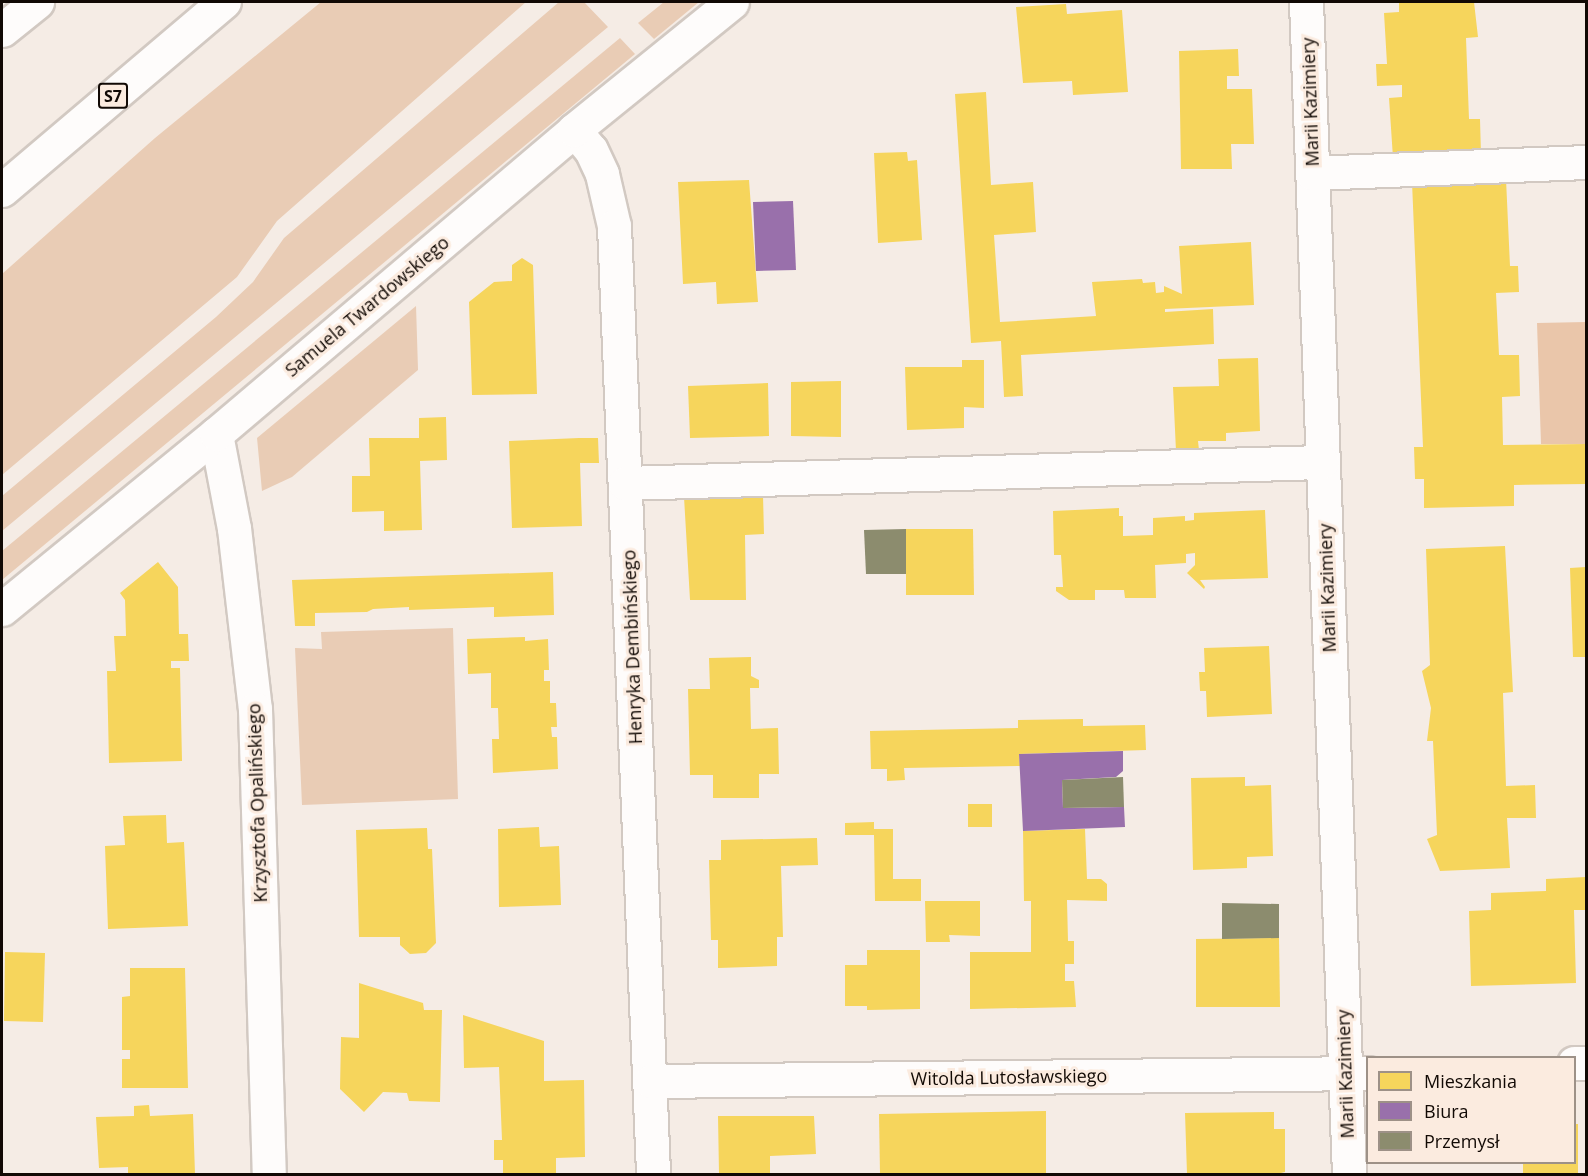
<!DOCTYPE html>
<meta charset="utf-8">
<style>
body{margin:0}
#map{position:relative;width:1588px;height:1176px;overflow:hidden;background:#f5ece5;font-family:"Open Sans",sans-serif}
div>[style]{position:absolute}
.green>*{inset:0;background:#e9ccb5}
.forest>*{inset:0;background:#eac6aa}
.homes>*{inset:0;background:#f6d55c}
.offices>*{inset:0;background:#9970ab}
.industry>*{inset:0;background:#8c8c6e}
.roads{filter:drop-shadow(2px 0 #d2c9c2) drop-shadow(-2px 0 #d2c9c2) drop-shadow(0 2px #d2c9c2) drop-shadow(0 -2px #d2c9c2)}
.minor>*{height:33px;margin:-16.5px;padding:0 16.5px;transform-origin:16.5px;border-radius:16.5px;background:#fefcfb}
.highway>*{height:33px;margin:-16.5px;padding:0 16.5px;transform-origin:16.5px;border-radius:16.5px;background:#fefcfb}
span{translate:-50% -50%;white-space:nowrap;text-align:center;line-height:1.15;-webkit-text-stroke:6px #fbebdf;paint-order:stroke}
.shield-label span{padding:2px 4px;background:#fbebdf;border:2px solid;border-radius:4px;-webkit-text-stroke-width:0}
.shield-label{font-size:16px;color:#110904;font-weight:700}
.street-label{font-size:18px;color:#110904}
.frame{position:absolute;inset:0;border:3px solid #110904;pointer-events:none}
.legend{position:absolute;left:1366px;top:1056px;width:210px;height:108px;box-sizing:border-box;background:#fbebdf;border:2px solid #9d9187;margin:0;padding:8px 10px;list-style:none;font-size:18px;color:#110904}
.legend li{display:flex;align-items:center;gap:12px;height:30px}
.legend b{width:30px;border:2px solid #9d9187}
</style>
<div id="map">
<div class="green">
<div style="clip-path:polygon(321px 2px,526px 2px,277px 221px,237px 277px,2px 475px,2px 274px,155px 138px)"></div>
<div style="clip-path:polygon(559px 2px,584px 2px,608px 27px,2px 531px,2px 496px,216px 317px,253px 282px,284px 238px)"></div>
<div style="clip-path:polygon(664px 2px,699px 2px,654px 39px,638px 23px)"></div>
<div style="clip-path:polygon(620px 38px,635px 54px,2px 580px,2px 551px)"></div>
<div style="clip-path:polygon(416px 306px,418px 370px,292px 477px,262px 491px,257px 438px)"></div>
<div style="clip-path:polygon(453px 628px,458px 799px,302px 805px,295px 648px,322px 649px,321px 632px)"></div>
</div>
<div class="forest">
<div style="clip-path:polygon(1586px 322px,1586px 444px,1541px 444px,1537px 323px)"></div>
</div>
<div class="homes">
<div style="clip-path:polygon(1399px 2px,1474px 2px,1478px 37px,1466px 38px,1469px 119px,1480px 119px,1481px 155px,1393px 158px,1389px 98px,1402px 97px,1402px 85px,1377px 86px,1376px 64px,1387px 64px,1384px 13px,1399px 12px)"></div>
<div style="clip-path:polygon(1066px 4px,1067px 14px,1122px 10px,1128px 92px,1073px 95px,1072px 81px,1023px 83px,1016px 7px)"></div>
<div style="clip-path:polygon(1238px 49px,1239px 76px,1227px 76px,1227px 89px,1252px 89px,1254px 144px,1231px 144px,1232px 169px,1181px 169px,1179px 51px)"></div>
<div style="clip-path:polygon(986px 92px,991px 185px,1033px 182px,1036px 232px,994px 235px,1000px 322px,1096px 316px,1092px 282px,1142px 279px,1143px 283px,1155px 282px,1156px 293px,1164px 292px,1164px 286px,1182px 294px,1179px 246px,1251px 242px,1254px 305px,1165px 309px,1165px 312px,1213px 309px,1214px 344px,1021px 355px,1023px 396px,1004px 397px,1001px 341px,971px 343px,955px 94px)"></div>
<div style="clip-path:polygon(907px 152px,908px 161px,917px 160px,922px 240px,878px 243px,874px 153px)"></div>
<div style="clip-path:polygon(1506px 179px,1510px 266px,1518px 266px,1519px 292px,1496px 293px,1499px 355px,1519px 355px,1520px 396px,1502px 397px,1503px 445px,1586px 444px,1586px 484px,1514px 485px,1514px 506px,1424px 508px,1424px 479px,1415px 479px,1414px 447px,1423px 447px,1412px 182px)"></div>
<div style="clip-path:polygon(749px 180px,758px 302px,717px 304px,716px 282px,683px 284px,678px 182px)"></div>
<div style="clip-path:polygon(522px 258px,533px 265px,537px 394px,472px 395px,469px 302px,494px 282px,512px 281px,512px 265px)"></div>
<div style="clip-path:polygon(1258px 358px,1260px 431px,1226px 433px,1226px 441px,1198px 441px,1199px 450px,1176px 451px,1173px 387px,1219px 386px,1218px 359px)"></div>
<div style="clip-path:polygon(962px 360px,984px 360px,984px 408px,964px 407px,964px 428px,907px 430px,905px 367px,962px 367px)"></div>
<div style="clip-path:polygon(841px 381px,841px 437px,791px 436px,791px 382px)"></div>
<div style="clip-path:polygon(768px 383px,769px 436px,690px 438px,688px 386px)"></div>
<div style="clip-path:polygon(446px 417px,447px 460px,420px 461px,422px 530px,384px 531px,384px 511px,352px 512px,352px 476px,370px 476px,369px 438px,419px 438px,419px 418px)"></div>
<div style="clip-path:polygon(579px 438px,598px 438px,599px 463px,580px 463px,582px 526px,512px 528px,509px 441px)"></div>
<div style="clip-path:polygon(763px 495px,764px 534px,745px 535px,746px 600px,690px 600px,684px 497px)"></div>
<div style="clip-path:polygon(1119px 508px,1119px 516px,1123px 516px,1123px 536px,1153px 535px,1153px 518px,1185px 516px,1185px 521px,1194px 520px,1194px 513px,1265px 510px,1268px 578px,1200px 580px,1205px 587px,1204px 589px,1187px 573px,1195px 565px,1195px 553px,1186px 554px,1186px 563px,1155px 565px,1156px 598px,1125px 598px,1124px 590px,1095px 590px,1095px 600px,1069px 600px,1056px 591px,1056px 587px,1063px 587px,1061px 555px,1054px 555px,1053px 511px)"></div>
<div style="clip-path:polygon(906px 529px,973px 529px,974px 595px,906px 595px)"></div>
<div style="clip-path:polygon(1505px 546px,1513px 692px,1503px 693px,1506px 786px,1535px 785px,1536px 818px,1507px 818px,1510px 868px,1440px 871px,1427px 839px,1437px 835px,1433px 741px,1427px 741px,1431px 708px,1422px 671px,1430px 665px,1426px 549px)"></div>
<div style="clip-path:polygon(158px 562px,178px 587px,179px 634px,188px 634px,189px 661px,171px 661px,171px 668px,180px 668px,182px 761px,109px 763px,107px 671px,116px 671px,114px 636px,126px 636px,125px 600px,120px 593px)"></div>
<div style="clip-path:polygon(1586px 567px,1586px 657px,1573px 657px,1570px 568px)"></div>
<div style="clip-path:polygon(553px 572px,554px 615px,494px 617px,494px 607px,409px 610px,409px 607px,373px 609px,367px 612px,315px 613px,315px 626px,295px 626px,292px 580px)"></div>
<div style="clip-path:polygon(525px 637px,525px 641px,548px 639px,549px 670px,544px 670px,544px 681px,550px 681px,550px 703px,556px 703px,557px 727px,551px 727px,552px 737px,557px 737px,558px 769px,493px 773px,492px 739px,499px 739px,498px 708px,491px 708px,491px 673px,468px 674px,467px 639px)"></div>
<div style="clip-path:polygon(1269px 646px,1272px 714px,1207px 717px,1206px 691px,1200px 691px,1199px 672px,1205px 672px,1204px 648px)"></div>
<div style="clip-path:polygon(751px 657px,751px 676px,759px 680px,759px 688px,750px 688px,751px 729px,778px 728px,779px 774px,759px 774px,759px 798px,713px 798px,713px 775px,690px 775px,688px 689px,710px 689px,709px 658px)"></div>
<div style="clip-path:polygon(1083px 719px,1083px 726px,1145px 725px,1146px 750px,1019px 754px,1020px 766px,904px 768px,905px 780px,887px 781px,887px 769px,871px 769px,870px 731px,1018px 728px,1018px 720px)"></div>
<div style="clip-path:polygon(1245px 777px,1245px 786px,1271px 785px,1273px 856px,1247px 857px,1247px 868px,1193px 870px,1191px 778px)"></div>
<div style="clip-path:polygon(968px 804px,992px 804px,992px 827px,968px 827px)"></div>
<div style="clip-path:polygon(166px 815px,167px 843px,184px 842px,188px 926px,108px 929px,105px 846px,125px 845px,123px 816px)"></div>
<div style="clip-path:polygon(874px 822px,874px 829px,893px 829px,893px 879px,921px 879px,921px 901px,875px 901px,874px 835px,845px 835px,845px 823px)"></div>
<div style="clip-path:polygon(539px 827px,540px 847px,559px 846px,561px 905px,499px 907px,498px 829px)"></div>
<div style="clip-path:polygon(427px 828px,428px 849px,432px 849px,436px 943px,426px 953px,410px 954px,400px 945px,400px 937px,359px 937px,356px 830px)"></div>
<div style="clip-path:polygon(1085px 829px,1087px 879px,1101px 879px,1107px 884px,1107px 901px,1067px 900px,1068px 941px,1074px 941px,1074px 964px,1065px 964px,1065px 981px,1074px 981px,1076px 1007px,970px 1009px,970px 952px,1031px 952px,1031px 901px,1024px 901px,1023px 831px)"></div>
<div style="clip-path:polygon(817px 838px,818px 865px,781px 866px,783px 937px,777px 937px,777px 966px,718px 968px,718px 940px,711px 940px,709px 860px,721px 860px,721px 840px)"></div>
<div style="clip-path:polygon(1586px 877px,1586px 910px,1574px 910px,1576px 983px,1471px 986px,1469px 911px,1491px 910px,1491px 893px,1546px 891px,1546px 879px)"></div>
<div style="clip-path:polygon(925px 901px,980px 901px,980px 936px,949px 935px,950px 942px,926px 942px)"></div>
<div style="clip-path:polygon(1279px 938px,1280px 1007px,1196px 1007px,1196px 939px)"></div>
<div style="clip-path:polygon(867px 950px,920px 950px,920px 1009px,867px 1010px,867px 1006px,845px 1006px,845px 965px,867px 965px)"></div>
<div style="clip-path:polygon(5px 952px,45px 953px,43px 1022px,4px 1021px)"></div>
<div style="clip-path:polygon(130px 968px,185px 968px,188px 1088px,122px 1088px,122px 1059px,130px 1059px,130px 1050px,122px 1050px,122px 997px,130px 996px)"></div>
<div style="clip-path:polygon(359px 983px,423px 1003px,424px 1010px,442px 1010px,440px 1102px,409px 1101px,407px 1093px,383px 1092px,364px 1112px,340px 1089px,341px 1037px,359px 1038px)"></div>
<div style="clip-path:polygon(463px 1015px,544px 1041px,544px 1081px,584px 1080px,585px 1157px,556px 1158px,556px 1174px,503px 1174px,503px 1160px,494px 1160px,494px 1140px,502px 1140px,499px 1067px,464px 1068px)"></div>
<div style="clip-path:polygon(149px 1105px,150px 1116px,193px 1114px,195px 1174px,128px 1174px,128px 1167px,99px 1168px,96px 1117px,134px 1116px,134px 1106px)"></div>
<div style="clip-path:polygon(1046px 1111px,1046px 1174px,880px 1174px,879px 1114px)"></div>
<div style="clip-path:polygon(1274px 1112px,1274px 1129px,1285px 1129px,1285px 1172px,1277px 1174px,1187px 1174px,1185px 1113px)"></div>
<div style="clip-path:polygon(718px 1116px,814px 1116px,816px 1154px,770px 1156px,770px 1174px,719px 1174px)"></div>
<div style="clip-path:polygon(1575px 1124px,1578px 1124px,1578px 1174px,1523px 1174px,1523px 1162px,1575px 1162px)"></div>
</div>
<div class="offices">
<div style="clip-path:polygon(793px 201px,796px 270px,756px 271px,753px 202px)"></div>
<div style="clip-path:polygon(1123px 751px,1123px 771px,1116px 777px,1062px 780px,1063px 808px,1124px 807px,1125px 827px,1023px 831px,1019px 754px)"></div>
</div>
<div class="industry">
<div style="clip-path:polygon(906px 529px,906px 574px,866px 574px,864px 530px)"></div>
<div style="clip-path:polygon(1123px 777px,1124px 807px,1063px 808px,1062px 780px)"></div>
<div style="clip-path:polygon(1222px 903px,1279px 904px,1279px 938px,1222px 939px)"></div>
</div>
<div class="roads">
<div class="minor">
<div style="left:1306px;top:2px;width:1173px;rotate:87.9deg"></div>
<div style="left:574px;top:130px;width:26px;rotate:50deg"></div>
<div style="left:591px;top:150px;width:26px;rotate:65deg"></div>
<div style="left:602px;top:174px;width:53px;rotate:77deg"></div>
<div style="left:614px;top:226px;width:949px;rotate:87.64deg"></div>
<div style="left:1312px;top:173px;width:274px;rotate:-2.3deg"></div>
<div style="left:216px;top:434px;width:96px;rotate:79.2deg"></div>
<div style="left:234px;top:528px;width:182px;rotate:83.4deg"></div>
<div style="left:255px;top:709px;width:465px;rotate:88.3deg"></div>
<div style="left:625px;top:483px;width:697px;rotate:-1.73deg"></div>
<div style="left:2px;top:609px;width:276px;rotate:-39.3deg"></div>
<div style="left:216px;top:434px;width:470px;rotate:-40.3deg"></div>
<div style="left:574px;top:130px;width:203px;rotate:-39deg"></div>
<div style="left:1574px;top:1063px;width:12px"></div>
<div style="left:651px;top:1081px;width:717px;rotate:-0.64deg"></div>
</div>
<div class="highway">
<div style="left:2px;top:30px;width:45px;rotate:-38.7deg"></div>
<div style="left:2px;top:190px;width:291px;rotate:-40.3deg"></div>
</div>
</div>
<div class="shield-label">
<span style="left:113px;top:96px">S7</span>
</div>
<div class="street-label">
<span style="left:1310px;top:102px;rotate:-92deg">Marii Kazimiery</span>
<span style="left:367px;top:306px;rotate:-40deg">Samuela Twardowskiego</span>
<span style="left:1327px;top:588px;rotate:-92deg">Marii Kazimiery</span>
<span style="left:632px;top:647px;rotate:-92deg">Henryka Dembińskiego</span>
<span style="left:257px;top:803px;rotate:-92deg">Krzysztofa Opalińskiego</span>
<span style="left:1345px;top:1074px;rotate:-92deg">Marii Kazimiery</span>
<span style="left:1009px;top:1077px;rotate:-1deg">Witolda Lutosławskiego</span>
</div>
<div class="frame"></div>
<ul class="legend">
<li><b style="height:16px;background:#f6d55c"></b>Mieszkania</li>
<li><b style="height:16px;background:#9970ab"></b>Biura</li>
<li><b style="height:16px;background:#8c8c6e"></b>Przemysł</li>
</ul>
</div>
